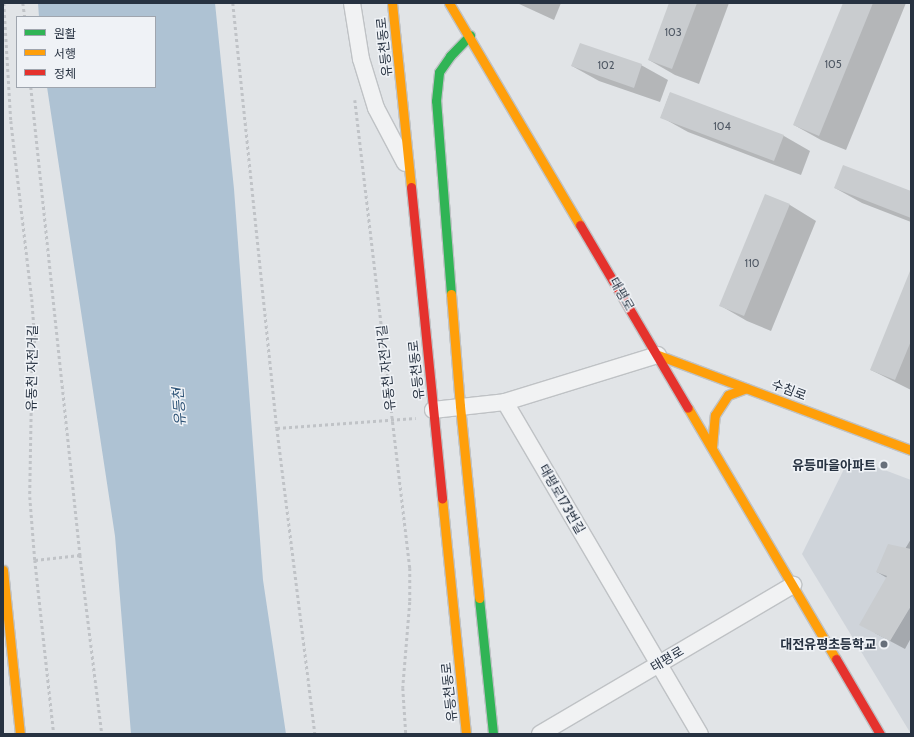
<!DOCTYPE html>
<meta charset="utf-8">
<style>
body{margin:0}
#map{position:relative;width:914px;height:737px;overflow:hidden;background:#e1e4e7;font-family:Cabin,"Noto Sans KR",sans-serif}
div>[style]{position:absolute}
.built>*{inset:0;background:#cfd4da}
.water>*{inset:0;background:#aec2d3}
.shadow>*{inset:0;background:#0003}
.building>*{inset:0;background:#c9cccf}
.path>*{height:2.5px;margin-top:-1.25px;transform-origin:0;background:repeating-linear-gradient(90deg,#c0c3c7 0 3px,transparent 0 6px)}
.roads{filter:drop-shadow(1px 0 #bfc2c5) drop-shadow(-1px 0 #bfc2c5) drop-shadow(0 1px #bfc2c5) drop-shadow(0 -1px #bfc2c5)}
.street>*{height:16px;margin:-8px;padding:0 8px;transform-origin:8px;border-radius:8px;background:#f1f2f3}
.fast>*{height:9px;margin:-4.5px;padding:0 4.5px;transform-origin:4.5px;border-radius:4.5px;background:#30b455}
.slow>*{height:9px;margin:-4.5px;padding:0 4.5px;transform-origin:4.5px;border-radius:4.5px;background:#ff9f0a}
.jam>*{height:9px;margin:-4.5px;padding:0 4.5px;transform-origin:4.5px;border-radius:4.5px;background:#e5322d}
.dots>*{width:11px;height:11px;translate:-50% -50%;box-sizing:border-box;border:2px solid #eff2f6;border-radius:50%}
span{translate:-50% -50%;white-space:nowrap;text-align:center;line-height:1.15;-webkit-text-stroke:3px #eff2f6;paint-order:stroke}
.number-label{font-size:11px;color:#505965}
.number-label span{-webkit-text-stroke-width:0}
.street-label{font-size:13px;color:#273241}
.poi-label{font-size:13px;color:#273241;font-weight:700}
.right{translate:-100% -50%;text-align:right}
.water-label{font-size:14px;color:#2f5477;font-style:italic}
.frame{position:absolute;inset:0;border:4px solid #273241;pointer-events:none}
.legend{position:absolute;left:16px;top:16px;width:140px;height:72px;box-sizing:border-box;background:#eff2f6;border:1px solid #9fa5ae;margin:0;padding:5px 7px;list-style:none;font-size:12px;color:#273241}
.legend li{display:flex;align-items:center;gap:8px;height:20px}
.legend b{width:20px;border:1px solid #9fa5ae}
</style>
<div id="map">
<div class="built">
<div style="clip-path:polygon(850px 457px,911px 480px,911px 734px,802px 554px)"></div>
</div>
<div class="water">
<div style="clip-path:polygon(38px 3px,215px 3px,234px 189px,263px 580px,286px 734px,131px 734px,115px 536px,47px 87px,155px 87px,155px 17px,39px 17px)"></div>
</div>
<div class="shadow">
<div style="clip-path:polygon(517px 3px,561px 3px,554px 20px)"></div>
<div style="clip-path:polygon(670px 3px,729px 3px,699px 84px,675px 75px,649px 60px)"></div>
<div style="clip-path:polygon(844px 3px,906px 3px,846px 150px,821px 140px,794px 125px)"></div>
<div style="clip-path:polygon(641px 65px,668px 80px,660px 102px,599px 81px,572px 66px)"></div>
<div style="clip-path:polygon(670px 93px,784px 136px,810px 151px,801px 175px,688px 132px,661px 117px)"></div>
<div style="clip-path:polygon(835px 188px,911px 192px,911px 222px,862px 203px)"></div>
<div style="clip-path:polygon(765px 196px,790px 205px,816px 221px,771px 331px,747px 321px,721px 306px)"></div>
<div style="clip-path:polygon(911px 272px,911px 390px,871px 370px)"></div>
<div style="clip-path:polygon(911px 539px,911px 638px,905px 649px,875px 633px,887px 578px,877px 572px,905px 549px)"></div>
</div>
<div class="building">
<div style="clip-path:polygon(669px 3px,697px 3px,672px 69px,648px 60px)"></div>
<div style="clip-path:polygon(843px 3px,873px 3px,819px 136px,793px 125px)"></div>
<div style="clip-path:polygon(580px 43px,642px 64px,634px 88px,571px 66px)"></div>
<div style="clip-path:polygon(670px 92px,784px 135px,774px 161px,660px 118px)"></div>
<div style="clip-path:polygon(843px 165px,911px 191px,911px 218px,834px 188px)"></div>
<div style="clip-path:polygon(765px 194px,790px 204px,744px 316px,719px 306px)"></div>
<div style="clip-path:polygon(910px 271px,911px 341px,895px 380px,870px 370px)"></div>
<div style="clip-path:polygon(888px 544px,911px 549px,911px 606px,890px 641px,859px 625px,887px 576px,876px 572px)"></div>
</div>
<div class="path">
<div style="left:4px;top:3px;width:118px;rotate:86.6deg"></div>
<div style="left:11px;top:121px;width:179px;rotate:83.3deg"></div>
<div style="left:32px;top:299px;width:41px;rotate:85.8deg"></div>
<div style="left:35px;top:340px;width:37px;rotate:95deg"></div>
<div style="left:32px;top:377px;width:120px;rotate:91deg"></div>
<div style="left:30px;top:497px;width:63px;rotate:85.5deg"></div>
<div style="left:35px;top:560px;width:175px;rotate:83.8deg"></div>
<div style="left:23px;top:3px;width:14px;rotate:82deg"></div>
<div style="left:233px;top:3px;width:427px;rotate:84.1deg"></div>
<div style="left:277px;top:428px;width:308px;rotate:82.9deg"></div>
<div style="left:31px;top:87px;width:471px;rotate:84deg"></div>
<div style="left:80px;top:555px;width:180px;rotate:83deg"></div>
<div style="left:355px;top:100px;width:471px;rotate:83.3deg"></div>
<div style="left:410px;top:568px;width:34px;rotate:90deg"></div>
<div style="left:410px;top:602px;width:86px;rotate:94.7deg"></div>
<div style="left:403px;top:688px;width:46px;rotate:86.3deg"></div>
<div style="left:277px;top:428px;width:139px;rotate:-4.1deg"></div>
<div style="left:35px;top:560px;width:45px;rotate:-6.3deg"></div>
</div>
<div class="roads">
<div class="street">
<div style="left:352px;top:3px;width:57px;rotate:80.9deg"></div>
<div style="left:361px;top:59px;width:51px;rotate:73deg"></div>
<div style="left:376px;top:108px;width:62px;rotate:62.2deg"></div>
<div style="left:505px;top:402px;width:385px;rotate:59.6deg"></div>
<div style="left:433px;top:410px;width:72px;rotate:-6.3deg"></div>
<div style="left:505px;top:402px;width:160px;rotate:-17.1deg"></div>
<div style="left:540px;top:734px;width:294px;rotate:-30.5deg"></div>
</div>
<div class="fast">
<div style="left:451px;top:294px;width:194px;rotate:-94.4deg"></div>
<div style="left:436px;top:101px;width:29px;rotate:-84deg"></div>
<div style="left:439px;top:72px;width:19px;rotate:-55deg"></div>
<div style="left:450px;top:56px;width:29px;rotate:-46deg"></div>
<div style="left:479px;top:598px;width:137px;rotate:84.1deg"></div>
</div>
<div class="slow">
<div style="left:392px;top:3px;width:185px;rotate:84.1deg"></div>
<div style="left:449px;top:3px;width:258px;rotate:59.5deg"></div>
<div style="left:451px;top:294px;width:112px;rotate:85.4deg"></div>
<div style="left:460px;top:406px;width:193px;rotate:84.3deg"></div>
<div style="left:658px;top:355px;width:270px;rotate:20.6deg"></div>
<div style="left:688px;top:408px;width:291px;rotate:59.5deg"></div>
<div style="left:712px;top:447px;width:32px;rotate:-85deg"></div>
<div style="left:715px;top:415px;width:24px;rotate:-57deg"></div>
<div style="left:728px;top:395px;width:19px;rotate:-21deg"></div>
<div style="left:442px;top:498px;width:237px;rotate:84.2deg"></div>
<div style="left:3px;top:570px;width:165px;rotate:84.1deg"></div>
</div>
<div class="jam">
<div style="left:411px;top:187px;width:313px;rotate:84.3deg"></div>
<div style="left:580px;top:225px;width:212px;rotate:59.5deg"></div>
<div style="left:836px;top:659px;width:87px;rotate:59.6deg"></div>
</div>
</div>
<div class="dots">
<div style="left:884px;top:465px;background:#68707b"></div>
<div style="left:884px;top:644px;background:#68707b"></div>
</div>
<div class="number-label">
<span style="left:673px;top:32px">103</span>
<span style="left:833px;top:64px">105</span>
<span style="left:606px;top:65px">102</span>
<span style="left:722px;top:126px">104</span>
<span style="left:752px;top:263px">110</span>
</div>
<div class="street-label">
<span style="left:384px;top:47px;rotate:-96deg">유등천동로</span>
<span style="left:622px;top:294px;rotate:60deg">태평로</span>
<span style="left:32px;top:368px;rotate:-89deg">유동천 자전거길</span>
<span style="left:386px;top:368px;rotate:-96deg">유동천 자전거길</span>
<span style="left:416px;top:370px;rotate:-96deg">유등천동로</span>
<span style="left:789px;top:390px;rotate:21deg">수침로</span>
<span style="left:562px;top:499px;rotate:60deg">태평로173번길</span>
<span style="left:667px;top:659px;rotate:-31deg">태평로</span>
<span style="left:449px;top:692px;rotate:-96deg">유등천동로</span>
</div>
<div class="poi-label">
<span class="right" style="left:876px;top:465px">유등마을아파트</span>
<span class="right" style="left:876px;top:644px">대전유평초등학교</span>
</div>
<div class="water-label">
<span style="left:179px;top:407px;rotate:-94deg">유등천</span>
</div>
<div class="frame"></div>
<ul class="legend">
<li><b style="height:5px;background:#30b455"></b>원활</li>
<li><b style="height:5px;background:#ff9f0a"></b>서행</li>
<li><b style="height:5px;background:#e5322d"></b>정체</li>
</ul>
</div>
